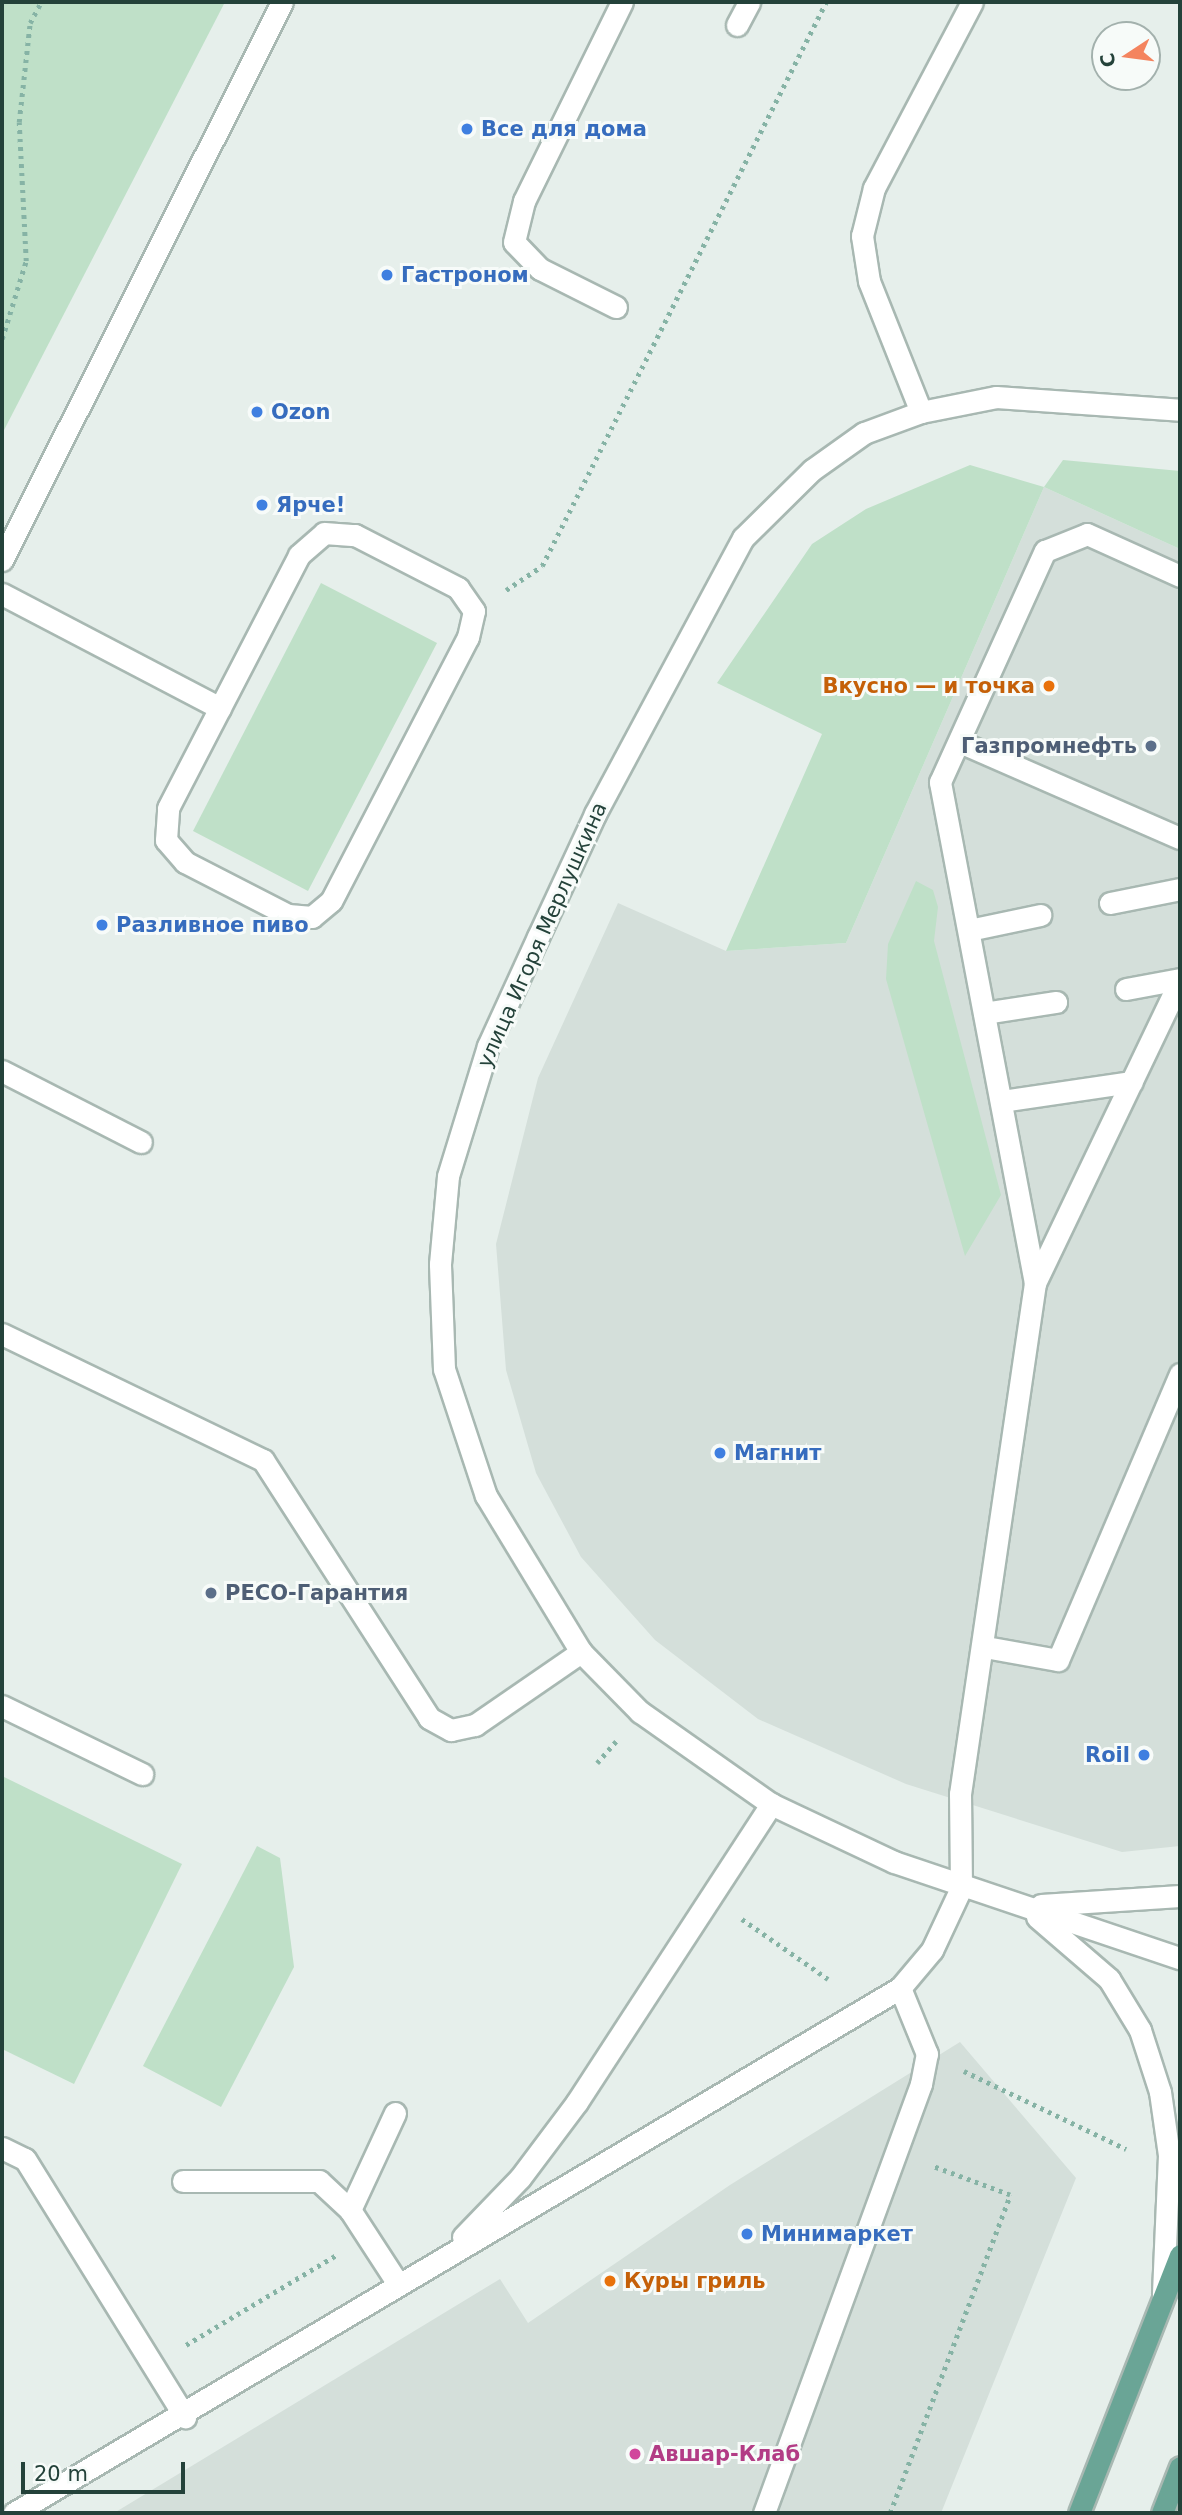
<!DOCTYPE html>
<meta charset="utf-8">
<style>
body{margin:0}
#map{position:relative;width:1182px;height:2515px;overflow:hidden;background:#e6efeb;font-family:"DejaVu Sans",sans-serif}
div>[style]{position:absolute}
.built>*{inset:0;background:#d4dfda}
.green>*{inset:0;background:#bfe0c8}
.path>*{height:4.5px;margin-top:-2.25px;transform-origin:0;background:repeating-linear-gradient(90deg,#86b3a5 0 3.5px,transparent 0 8.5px)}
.roads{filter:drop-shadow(2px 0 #a8b8b2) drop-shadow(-2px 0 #a8b8b2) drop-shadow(0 2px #a8b8b2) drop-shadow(0 -2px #a8b8b2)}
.service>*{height:21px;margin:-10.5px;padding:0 10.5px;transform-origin:10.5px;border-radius:10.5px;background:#fff}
.minor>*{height:21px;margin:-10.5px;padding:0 10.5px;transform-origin:10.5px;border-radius:10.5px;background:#fff}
.tertiary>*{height:21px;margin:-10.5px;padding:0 10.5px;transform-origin:10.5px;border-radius:10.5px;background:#fff}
.primary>*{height:21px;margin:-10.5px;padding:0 10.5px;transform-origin:10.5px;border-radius:10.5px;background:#6aa596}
.dots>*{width:19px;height:19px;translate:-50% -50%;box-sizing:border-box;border:4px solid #f7fbf9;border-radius:50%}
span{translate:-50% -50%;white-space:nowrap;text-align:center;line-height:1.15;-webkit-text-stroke:6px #f7fbf9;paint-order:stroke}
.shop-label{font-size:21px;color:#366cbe;font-weight:700}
.left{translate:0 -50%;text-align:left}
.right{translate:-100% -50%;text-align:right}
.food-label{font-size:21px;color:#c56008;font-weight:700}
.service-label{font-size:21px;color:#4e5e75;font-weight:700}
.street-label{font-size:21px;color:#24423a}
.hotel-label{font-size:21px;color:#b23c85;font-weight:700}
.frame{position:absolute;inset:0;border:4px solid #24423a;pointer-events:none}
.north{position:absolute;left:1091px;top:21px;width:70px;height:70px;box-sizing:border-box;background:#f7fbf9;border:2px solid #a3b1ad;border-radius:50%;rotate:257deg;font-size:19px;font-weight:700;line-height:28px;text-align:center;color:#24423a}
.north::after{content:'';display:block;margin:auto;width:24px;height:32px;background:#f4845f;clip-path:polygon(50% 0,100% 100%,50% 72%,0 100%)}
.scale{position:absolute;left:21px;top:2462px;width:164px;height:32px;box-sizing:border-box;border:4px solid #24423a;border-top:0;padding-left:9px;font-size:21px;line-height:24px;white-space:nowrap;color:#24423a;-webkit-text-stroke:5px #f7fbf9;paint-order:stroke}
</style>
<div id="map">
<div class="built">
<div style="clip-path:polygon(1044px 487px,1180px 549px,1180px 1846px,1122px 1852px,906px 1784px,758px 1719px,655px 1640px,581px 1557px,536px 1473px,506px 1370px,496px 1244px,538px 1078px,618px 903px,726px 951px,846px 943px)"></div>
<div style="clip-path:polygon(960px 2042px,1076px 2178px,941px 2513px,114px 2513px,500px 2279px,528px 2323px,730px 2185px)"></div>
</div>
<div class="green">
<div style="clip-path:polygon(2px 2px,225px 2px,2px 434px)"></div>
<div style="clip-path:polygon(1063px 460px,1180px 471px,1180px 549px,1044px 487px,846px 943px,726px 951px,822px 734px,717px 683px,812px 544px,866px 509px,970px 465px,1044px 487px)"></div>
<div style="clip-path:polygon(321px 583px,437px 643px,308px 891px,193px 831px)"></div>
<div style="clip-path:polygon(916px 881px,933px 890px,938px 907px,934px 941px,1001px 1195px,965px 1256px,886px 979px,888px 944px)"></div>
<div style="clip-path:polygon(2px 1776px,182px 1864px,74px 2084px,2px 2049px)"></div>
<div style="clip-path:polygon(257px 1846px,280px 1858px,294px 1967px,221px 2107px,143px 2066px)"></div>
</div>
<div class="path">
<div style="left:2px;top:339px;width:82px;rotate:-72.9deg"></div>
<div style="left:26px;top:261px;width:139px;rotate:-92.9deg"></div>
<div style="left:19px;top:122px;width:100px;rotate:-83.7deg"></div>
<div style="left:30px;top:23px;width:24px;rotate:-62deg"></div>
<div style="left:506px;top:590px;width:43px;rotate:-33.7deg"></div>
<div style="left:542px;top:566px;width:631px;rotate:-63.27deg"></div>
<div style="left:597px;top:1763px;width:29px;rotate:-49deg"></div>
<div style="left:742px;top:1919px;width:105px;rotate:34.9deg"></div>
<div style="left:964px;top:2071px;width:180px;rotate:25.7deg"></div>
<div style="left:186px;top:2345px;width:174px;rotate:-30.9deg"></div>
<div style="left:890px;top:2513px;width:340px;rotate:-69.3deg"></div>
<div style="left:1010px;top:2195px;width:83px;rotate:-159.6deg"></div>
</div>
<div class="roads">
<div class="service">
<div style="left:737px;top:25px;width:26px;rotate:-62deg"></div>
<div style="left:616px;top:307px;width:85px;rotate:-153.4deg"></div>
<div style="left:540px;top:269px;width:37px;rotate:-134deg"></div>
<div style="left:514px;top:242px;width:42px;rotate:-76.3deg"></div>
<div style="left:524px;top:201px;width:222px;rotate:-63.8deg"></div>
<div style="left:324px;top:533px;width:31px;rotate:4deg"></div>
<div style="left:355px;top:535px;width:116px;rotate:27.2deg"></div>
<div style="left:458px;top:588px;width:28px;rotate:55deg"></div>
<div style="left:474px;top:611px;width:27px;rotate:103deg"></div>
<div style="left:468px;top:637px;width:297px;rotate:117.4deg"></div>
<div style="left:331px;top:901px;width:25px;rotate:140deg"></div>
<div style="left:312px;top:917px;width:24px;rotate:-175deg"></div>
<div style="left:288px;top:915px;width:116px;rotate:-152.8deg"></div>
<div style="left:185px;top:862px;width:29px;rotate:-131deg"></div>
<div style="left:166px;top:840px;width:32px;rotate:-86deg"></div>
<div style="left:168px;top:808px;width:285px;rotate:-62.6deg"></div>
<div style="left:299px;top:555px;width:33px;rotate:-41deg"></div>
<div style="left:2px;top:560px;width:624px;rotate:-63.35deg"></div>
<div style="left:2px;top:594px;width:246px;rotate:27.6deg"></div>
<div style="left:960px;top:742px;width:240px;rotate:23.6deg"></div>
<div style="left:1110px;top:903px;width:71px;rotate:-11.3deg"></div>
<div style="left:969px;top:930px;width:73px;rotate:-11.9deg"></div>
<div style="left:1126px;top:989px;width:55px;rotate:-10.5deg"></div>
<div style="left:984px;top:1013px;width:73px;rotate:-8.7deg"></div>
<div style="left:2px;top:1071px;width:156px;rotate:27.1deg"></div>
<div style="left:1001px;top:1101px;width:132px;rotate:-8.3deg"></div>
<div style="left:1035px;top:1283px;width:510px;rotate:-100.74deg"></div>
<div style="left:940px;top:782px;width:254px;rotate:-65.6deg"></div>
<div style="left:1045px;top:551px;width:45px;rotate:-22deg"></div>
<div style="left:1087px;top:534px;width:102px;rotate:24.3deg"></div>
<div style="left:2px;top:1334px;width:290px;rotate:25.8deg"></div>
<div style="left:263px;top:1460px;width:307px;rotate:57.2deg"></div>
<div style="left:429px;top:1718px;width:25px;rotate:29deg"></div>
<div style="left:451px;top:1730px;width:25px;rotate:-12deg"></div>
<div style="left:475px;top:1725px;width:129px;rotate:-34.6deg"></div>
<div style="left:985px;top:1647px;width:74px;rotate:10.1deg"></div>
<div style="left:1058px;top:1660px;width:311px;rotate:-66.9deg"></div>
<div style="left:2px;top:1706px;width:156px;rotate:25.9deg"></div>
<div style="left:961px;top:1888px;width:94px;rotate:-90.6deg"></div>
<div style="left:960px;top:1794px;width:516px;rotate:-81.65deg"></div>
<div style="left:1035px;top:1283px;width:336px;rotate:-64.4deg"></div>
<div style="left:395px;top:2113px;width:107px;rotate:114.9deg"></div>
<div style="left:350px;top:2210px;width:88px;rotate:57deg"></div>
<div style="left:2px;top:2148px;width:25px;rotate:26deg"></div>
<div style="left:25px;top:2159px;width:304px;rotate:58.2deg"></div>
<div style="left:183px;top:2181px;width:136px"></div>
<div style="left:319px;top:2181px;width:42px;rotate:43.1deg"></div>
<div style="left:764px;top:2513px;width:457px;rotate:-69.9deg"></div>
<div style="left:921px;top:2084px;width:31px;rotate:-79deg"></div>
<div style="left:927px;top:2054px;width:71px;rotate:-112.2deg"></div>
</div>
<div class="minor">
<div style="left:921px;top:412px;width:141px;rotate:-111.7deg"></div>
<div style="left:869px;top:281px;width:46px;rotate:-98.8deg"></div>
<div style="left:862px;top:236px;width:49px;rotate:-76deg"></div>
<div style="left:874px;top:188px;width:210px;rotate:-62.2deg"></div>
<div style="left:771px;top:1804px;width:160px;rotate:-144.9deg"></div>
<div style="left:640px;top:1712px;width:84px;rotate:-134.5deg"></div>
<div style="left:581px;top:1652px;width:183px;rotate:-121.3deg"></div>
<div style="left:486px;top:1496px;width:134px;rotate:-108.3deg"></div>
<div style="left:444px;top:1369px;width:105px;rotate:-92.2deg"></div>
<div style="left:440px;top:1264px;width:88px;rotate:-84.8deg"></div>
<div style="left:448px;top:1176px;width:136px;rotate:-72.9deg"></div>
<div style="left:488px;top:1046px;width:120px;rotate:-65.4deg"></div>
<div style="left:538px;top:937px;width:136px;rotate:-65.1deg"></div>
<div style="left:595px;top:814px;width:313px;rotate:-61.8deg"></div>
<div style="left:743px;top:538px;width:97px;rotate:-44.6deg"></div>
<div style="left:812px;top:470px;width:64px;rotate:-35.4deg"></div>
<div style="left:864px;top:433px;width:61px;rotate:-20.2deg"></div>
<div style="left:921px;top:412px;width:76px;rotate:-11.3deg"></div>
<div style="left:996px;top:397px;width:184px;rotate:4deg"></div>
</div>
<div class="tertiary">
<div style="left:1041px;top:1905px;width:139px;rotate:-3.7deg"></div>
<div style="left:1037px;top:1917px;width:95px;rotate:40.7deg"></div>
<div style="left:1109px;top:1979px;width:60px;rotate:58.7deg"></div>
<div style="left:1140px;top:2030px;width:65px;rotate:72.1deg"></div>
<div style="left:1160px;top:2092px;width:64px;rotate:81.9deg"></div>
<div style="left:1169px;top:2155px;width:139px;rotate:92.5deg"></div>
<div style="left:463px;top:2237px;width:82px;rotate:-46deg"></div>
<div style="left:520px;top:2178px;width:95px;rotate:-53.1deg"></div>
<div style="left:577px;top:2102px;width:356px;rotate:-56.9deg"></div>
<div style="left:771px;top:1804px;width:136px;rotate:25.2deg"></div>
<div style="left:894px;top:1862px;width:302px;rotate:18.6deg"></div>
<div style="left:14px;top:2513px;width:1030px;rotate:-30.65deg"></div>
<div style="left:900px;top:1988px;width:50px;rotate:-49.9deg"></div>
<div style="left:932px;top:1950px;width:68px;rotate:-64.9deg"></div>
</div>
<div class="primary">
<div style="left:1079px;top:2513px;width:277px;rotate:-68.6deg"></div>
<div style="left:1162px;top:2513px;width:49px;rotate:-68.6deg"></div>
</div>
</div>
<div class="dots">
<div style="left:467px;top:129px;background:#3f7fe0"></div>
<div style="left:387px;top:275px;background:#3f7fe0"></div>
<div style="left:257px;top:412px;background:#3f7fe0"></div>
<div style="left:262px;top:505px;background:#3f7fe0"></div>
<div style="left:1049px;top:686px;background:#e8710a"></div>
<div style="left:1151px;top:746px;background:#5c6f8a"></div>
<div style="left:102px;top:925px;background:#3f7fe0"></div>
<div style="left:720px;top:1453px;background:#3f7fe0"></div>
<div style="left:211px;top:1593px;background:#5c6f8a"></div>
<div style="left:1144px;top:1755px;background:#3f7fe0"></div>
<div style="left:747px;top:2234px;background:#3f7fe0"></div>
<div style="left:610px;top:2281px;background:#e8710a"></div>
<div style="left:635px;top:2454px;background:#d1479c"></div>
</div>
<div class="shop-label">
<span class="left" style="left:481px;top:129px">Все для дома</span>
<span class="left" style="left:401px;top:275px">Гастроном</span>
<span class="left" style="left:271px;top:412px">Ozon</span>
<span class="left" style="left:276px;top:505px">Ярче!</span>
<span class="left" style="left:116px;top:925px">Разливное пиво</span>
<span class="left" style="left:734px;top:1453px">Магнит</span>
<span class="right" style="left:1130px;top:1755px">Roil</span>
<span class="left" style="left:761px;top:2234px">Минимаркет</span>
</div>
<div class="food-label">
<span class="right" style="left:1035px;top:686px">Вкусно — и точка</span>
<span class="left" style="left:624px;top:2281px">Куры гриль</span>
</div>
<div class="service-label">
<span class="right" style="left:1137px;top:746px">Газпромнефть</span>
<span class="left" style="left:225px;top:1593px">РЕСО-Гарантия</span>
</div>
<div class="street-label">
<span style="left:542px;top:935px;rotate:-66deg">улица Игоря Мерлушкина</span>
</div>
<div class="hotel-label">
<span class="left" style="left:649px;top:2454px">Авшар-Клаб</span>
</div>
<div class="frame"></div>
<div class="north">С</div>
<div class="scale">20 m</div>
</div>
